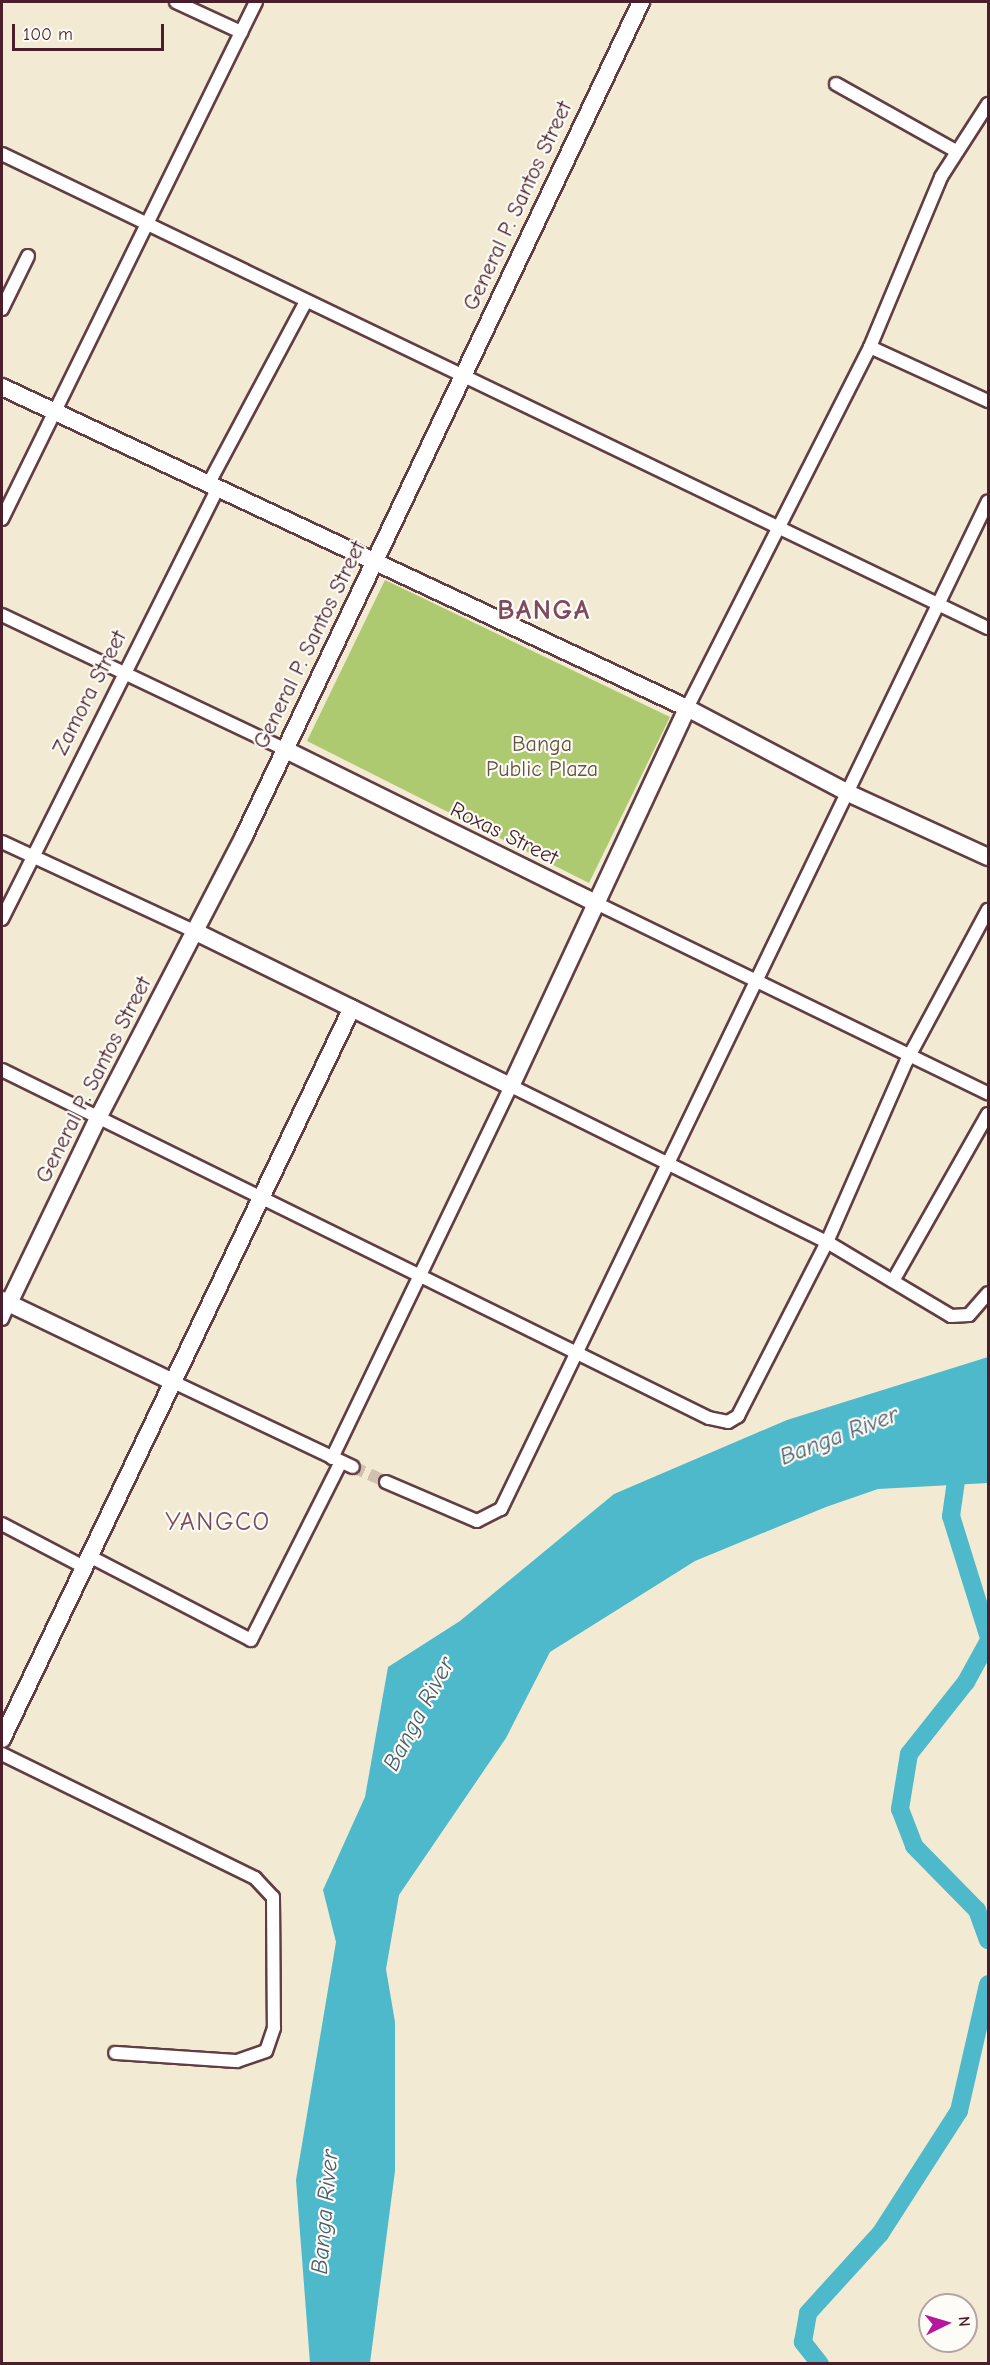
<!DOCTYPE html>
<style>
body{margin:0}
#map{position:relative;width:990px;height:2365px;overflow:hidden;background:#f2ead2;font-family:"Comic Neue",sans-serif}
div>[style]{position:absolute}
.green>*{inset:0;background:#aeca70}
.water>*{inset:0;background:#4eb9ca}
.river>*{height:18px;margin:-9px;padding:0 9px;transform-origin:9px;border-radius:9px;background:#4eb9ca}
.street-tunnel>*{height:12px;margin-top:-6px;transform-origin:0;background:repeating-linear-gradient(90deg,#d0c1b1 0 12px,transparent 0 18px)}
.roads{filter:drop-shadow(2px 0 #633d44) drop-shadow(-2px 0 #633d44) drop-shadow(0 2px #633d44) drop-shadow(0 -2px #633d44)}
.street>*{height:12px;margin:-6px;padding:0 6px;transform-origin:6px;border-radius:6px;background:#fff}
.secondary>*{height:16px;margin:-8px;padding:0 8px;transform-origin:8px;border-radius:8px;background:#fff}
span{translate:-50% -50%;white-space:nowrap;text-align:center;line-height:1.15;-webkit-text-stroke:4.5px #fdfcf7;paint-order:stroke}
.street-label{font-size:22px;color:#4a1f2b}
.park-label{font-size:22px;color:#685240}
.water-label{font-size:24px;color:#4c5d6b;font-style:italic}
.quarter-label{font-size:26px;color:#7e4a5d;letter-spacing:1.5px}
.district-label{font-size:28px;color:#7e4a5d;font-weight:700;letter-spacing:1.5px}
.frame{position:absolute;inset:0;border:3px solid #4a1f2b;pointer-events:none}
.north{position:absolute;left:918px;top:2293px;width:60px;height:60px;box-sizing:border-box;background:#fdfcf7;border:2px solid #b5a4a5;border-radius:50%;rotate:85deg;font-size:16px;font-weight:700;line-height:24px;text-align:center;color:#4a1f2b}
.north::after{content:'';display:block;margin:auto;width:21px;height:27px;background:#b5179e;clip-path:polygon(50% 0,100% 100%,50% 72%,0 100%)}
.scale{position:absolute;left:12px;top:24px;width:152px;height:27px;box-sizing:border-box;border:3px solid #4a1f2b;border-top:0;padding-left:8px;font-size:18px;line-height:21px;white-space:nowrap;color:#4a1f2b;-webkit-text-stroke:4px #fdfcf7;paint-order:stroke}
</style>
<div id="map">
<div class="green">
<div style="clip-path:polygon(385px 580px,670px 717px,589px 883px,307px 741px)"></div>
</div>
<div class="water">
<div style="clip-path:polygon(988px 1357px,988px 1483px,878px 1489px,826px 1507px,695px 1561px,550px 1652px,506px 1738px,399px 1895px,386px 1969px,395px 2022px,395px 2171px,370px 2363px,310px 2363px,296px 2180px,336px 1942px,323px 1890px,365px 1797px,388px 1667px,460px 1621px,614px 1494px,787px 1420px)"></div>
</div>
<div class="river">
<div style="left:959px;top:1460px;width:57px;rotate:98.1deg"></div>
<div style="left:951px;top:1516px;width:125px;rotate:72.7deg"></div>
<div style="left:988px;top:1642px;width:46px;rotate:118.8deg"></div>
<div style="left:966px;top:1682px;width:92px;rotate:128.4deg"></div>
<div style="left:909px;top:1754px;width:56px;rotate:99.3deg"></div>
<div style="left:900px;top:1809px;width:40px;rotate:69deg"></div>
<div style="left:914px;top:1846px;width:90px;rotate:45.5deg"></div>
<div style="left:977px;top:1910px;width:32px;rotate:70deg"></div>
<div style="left:820px;top:2364px;width:28px;rotate:-128deg"></div>
<div style="left:803px;top:2342px;width:29px;rotate:-80deg"></div>
<div style="left:808px;top:2313px;width:107px;rotate:-47.7deg"></div>
<div style="left:880px;top:2234px;width:146px;rotate:-57.3deg"></div>
<div style="left:959px;top:2111px;width:130px;rotate:-77.1deg"></div>
</div>
<div class="street-tunnel">
<div style="left:353px;top:1467px;width:36px;rotate:24deg"></div>
</div>
<div class="roads">
<div class="street">
<div style="left:176px;top:2px;width:72px;rotate:24.8deg"></div>
<div style="left:836px;top:84px;width:137px;rotate:29.2deg"></div>
<div style="left:2px;top:154px;width:1094px;rotate:25.68deg"></div>
<div style="left:2px;top:309px;width:59px;rotate:-63.9deg"></div>
<div style="left:870px;top:347px;width:130px;rotate:24.6deg"></div>
<div style="left:209px;top:483px;width:206px;rotate:-61.9deg"></div>
<div style="left:2px;top:519px;width:576px;rotate:-63.84deg"></div>
<div style="left:2px;top:615px;width:312px;rotate:25.4deg"></div>
<div style="left:687px;top:708px;width:405px;rotate:-63.1deg"></div>
<div style="left:870px;top:347px;width:184px;rotate:-67.3deg"></div>
<div style="left:941px;top:177px;width:87px;rotate:-57.2deg"></div>
<div style="left:2px;top:842px;width:212px;rotate:24.9deg"></div>
<div style="left:596px;top:903px;width:436px;rotate:25.9deg"></div>
<div style="left:2px;top:919px;width:483px;rotate:-63.4deg"></div>
<div style="left:2px;top:1070px;width:788px;rotate:26.21deg"></div>
<div style="left:709px;top:1418px;width:19px;rotate:12deg"></div>
<div style="left:728px;top:1422px;width:12px;rotate:-31deg"></div>
<div style="left:738px;top:1416px;width:195px;rotate:-62.9deg"></div>
<div style="left:827px;top:1242px;width:197px;rotate:-66.3deg"></div>
<div style="left:906px;top:1062px;width:173px;rotate:-61.7deg"></div>
<div style="left:893px;top:1281px;width:192px;rotate:-60.4deg"></div>
<div style="left:2px;top:1319px;width:17px;rotate:-66deg"></div>
<div style="left:171px;top:1381px;width:201px;rotate:25.3deg"></div>
<div style="left:332px;top:1458px;width:413px;rotate:-64.3deg"></div>
<div style="left:511px;top:1086px;width:352px;rotate:26.3deg"></div>
<div style="left:827px;top:1242px;width:144px;rotate:30.8deg"></div>
<div style="left:951px;top:1316px;width:18px;rotate:-3deg"></div>
<div style="left:969px;top:1315px;width:29px;rotate:-49deg"></div>
<div style="left:386px;top:1482px;width:99px;rotate:23.2deg"></div>
<div style="left:477px;top:1521px;width:27px;rotate:-27deg"></div>
<div style="left:501px;top:1509px;width:1119px;rotate:-64.21deg"></div>
<div style="left:2px;top:1524px;width:93px;rotate:27.7deg"></div>
<div style="left:89px;top:1556px;width:182px;rotate:27.4deg"></div>
<div style="left:251px;top:1640px;width:199px;rotate:-63.2deg"></div>
<div style="left:2px;top:1754px;width:282px;rotate:26.1deg"></div>
<div style="left:255px;top:1878px;width:26px;rotate:47deg"></div>
<div style="left:273px;top:1897px;width:131px;rotate:89.6deg"></div>
<div style="left:274px;top:2028px;width:24px;rotate:109deg"></div>
<div style="left:266px;top:2051px;width:31px;rotate:161deg"></div>
<div style="left:237px;top:2061px;width:122px;rotate:-176.2deg"></div>
</div>
<div class="secondary">
<div style="left:2px;top:387px;width:756px;rotate:25.11deg"></div>
<div style="left:687px;top:708px;width:180px;rotate:27.8deg"></div>
<div style="left:846px;top:792px;width:156px;rotate:24.6deg"></div>
<div style="left:284px;top:749px;width:348px;rotate:26.3deg"></div>
<div style="left:194px;top:931px;width:353px;rotate:26.1deg"></div>
<div style="left:511px;top:1086px;width:417px;rotate:-65deg"></div>
<div style="left:2px;top:1300px;width:187px;rotate:25.6deg"></div>
<div style="left:9px;top:1303px;width:208px;rotate:-64.3deg"></div>
<div style="left:99px;top:1116px;width:315px;rotate:-62.6deg"></div>
<div style="left:244px;top:836px;width:924px;rotate:-64.54deg"></div>
<div style="left:2px;top:1739px;width:810px;rotate:-64.42deg"></div>
</div>
</div>
<div class="street-label">
<span style="left:518px;top:206px;rotate:-65deg">General P. Santos Street</span>
<span style="left:310px;top:645px;rotate:-64deg">General P. Santos Street</span>
<span style="left:90px;top:693px;rotate:-63deg">Zamora Street</span>
<span style="left:504px;top:834px;rotate:26deg">Roxas Street</span>
<span style="left:94px;top:1080px;rotate:-63deg">General P. Santos Street</span>
</div>
<div class="park-label">
<span style="left:542px;top:757px">Banga<br>Public Plaza</span>
</div>
<div class="water-label">
<span style="left:839px;top:1436px;rotate:-21deg">Banga River</span>
<span style="left:419px;top:1714px;rotate:-62deg">Banga River</span>
<span style="left:325px;top:2212px;rotate:-85deg">Banga River</span>
</div>
<div class="quarter-label">
<span style="left:218px;top:1523px">YANGCO</span>
</div>
<div class="district-label">
<span style="left:544px;top:610px">BANGA</span>
</div>
<div class="frame"></div>
<div class="north">N</div>
<div class="scale">100 m</div>
</div>
